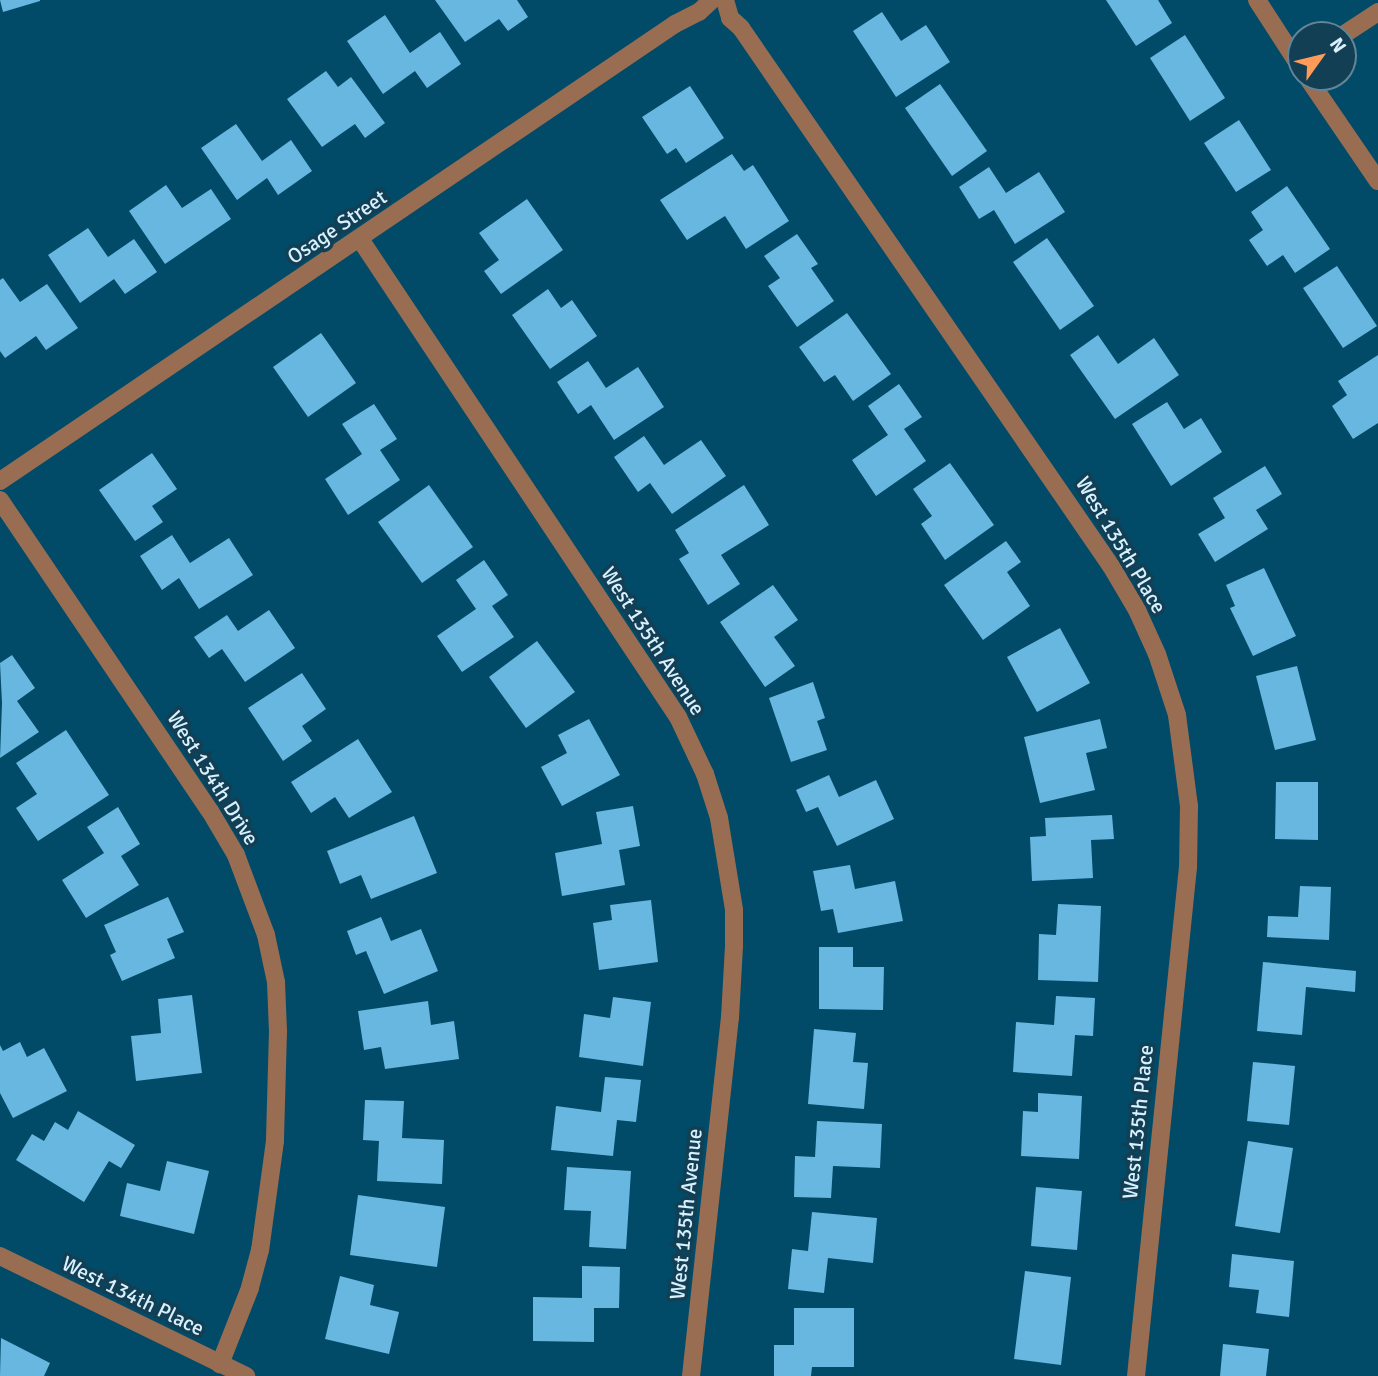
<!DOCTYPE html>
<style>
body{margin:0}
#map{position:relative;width:1378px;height:1376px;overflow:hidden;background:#024b68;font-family:Signika,sans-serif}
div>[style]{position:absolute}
.building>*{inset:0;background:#67b7e1}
.minor>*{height:18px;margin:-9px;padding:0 9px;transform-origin:9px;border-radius:9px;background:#996d51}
span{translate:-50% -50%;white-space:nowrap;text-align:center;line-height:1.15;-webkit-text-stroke:7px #133f54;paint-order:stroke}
.street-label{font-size:21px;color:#d9f0fd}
.north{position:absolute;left:1287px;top:21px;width:70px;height:70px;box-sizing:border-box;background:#133f54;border:2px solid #628698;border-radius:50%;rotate:56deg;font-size:19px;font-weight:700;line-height:28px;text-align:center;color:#d9f0fd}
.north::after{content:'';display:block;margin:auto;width:24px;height:32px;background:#fe9b59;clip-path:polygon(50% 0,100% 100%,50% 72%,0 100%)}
</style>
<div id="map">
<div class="building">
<div style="clip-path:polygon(0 0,40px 0,40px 1px,3px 12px)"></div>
<div style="clip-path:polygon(435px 0,517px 0,528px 17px,508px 31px,499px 19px,465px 42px)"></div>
<div style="clip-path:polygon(1106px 0,1158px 0,1172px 23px,1136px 46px)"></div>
<div style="clip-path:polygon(882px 12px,901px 41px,926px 25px,950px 62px,896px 97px,853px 31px)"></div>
<div style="clip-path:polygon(385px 15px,410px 53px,440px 32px,461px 64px,427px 88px,415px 71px,383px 94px,347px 41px)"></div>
<div style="clip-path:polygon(1185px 35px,1225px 98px,1190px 121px,1150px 58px)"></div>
<div style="clip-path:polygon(326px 71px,338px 87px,351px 77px,385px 123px,365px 138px,355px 124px,322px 147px,287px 99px)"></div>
<div style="clip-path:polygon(940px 84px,987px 151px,952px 176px,905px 108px)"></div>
<div style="clip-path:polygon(690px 86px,724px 138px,686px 163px,676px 148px,667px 154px,642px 117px)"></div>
<div style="clip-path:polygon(1239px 120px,1271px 170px,1236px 192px,1204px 143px)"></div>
<div style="clip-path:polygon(236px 124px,262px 161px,291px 140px,312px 171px,278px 195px,267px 178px,237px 200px,201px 148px)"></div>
<div style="clip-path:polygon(732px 154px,744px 171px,753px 165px,789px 221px,746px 249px,725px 216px,687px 240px,660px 200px)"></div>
<div style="clip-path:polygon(989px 167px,1006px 193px,1039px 172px,1065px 212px,1015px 244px,994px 210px,979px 219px,959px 187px)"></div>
<div style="clip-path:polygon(166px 185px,182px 208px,211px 189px,231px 219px,165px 264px,129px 211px)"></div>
<div style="clip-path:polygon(1287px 186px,1330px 249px,1295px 273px,1283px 255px,1267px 266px,1249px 240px,1263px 230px,1251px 212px)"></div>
<div style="clip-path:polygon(527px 199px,563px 250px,501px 294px,484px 271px,499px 260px,479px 233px)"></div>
<div style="clip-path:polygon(88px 228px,108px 257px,134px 239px,157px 272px,125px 294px,114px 279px,80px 303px,48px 255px)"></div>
<div style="clip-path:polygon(797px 234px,818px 264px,811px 268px,834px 301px,797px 327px,768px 286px,780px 278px,764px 256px)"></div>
<div style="clip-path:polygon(1047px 238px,1094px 306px,1060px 330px,1013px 262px)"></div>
<div style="clip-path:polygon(1337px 266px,1377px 326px,1343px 348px,1303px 288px)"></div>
<div style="clip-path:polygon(3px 278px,20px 302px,47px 284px,78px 328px,46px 350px,36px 336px,5px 358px,0 351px,0 280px)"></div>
<div style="clip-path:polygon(548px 289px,561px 308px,572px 300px,597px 336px,550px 369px,512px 315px)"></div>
<div style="clip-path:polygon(847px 313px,891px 374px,853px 401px,835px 375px,824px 382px,799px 347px)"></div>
<div style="clip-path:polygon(321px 333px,356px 383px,308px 417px,273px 367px)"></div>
<div style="clip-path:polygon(1098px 335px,1118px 364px,1154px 338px,1179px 375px,1115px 419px,1070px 355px)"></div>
<div style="clip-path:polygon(1378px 355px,1378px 423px,1353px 439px,1332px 406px,1347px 395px,1338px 381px)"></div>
<div style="clip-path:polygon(588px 361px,606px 388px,638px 367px,664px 407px,614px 440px,591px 405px,578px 414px,557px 382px)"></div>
<div style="clip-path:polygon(899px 384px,922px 417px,904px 429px,926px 461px,876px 496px,852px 460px,888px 435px,868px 406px)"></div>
<div style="clip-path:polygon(1167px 402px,1184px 429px,1201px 418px,1222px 452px,1171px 486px,1132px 424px)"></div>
<div style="clip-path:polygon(374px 404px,397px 439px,380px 450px,400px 480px,348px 515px,325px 479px,362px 454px,342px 424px)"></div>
<div style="clip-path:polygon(644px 436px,664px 465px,701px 440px,726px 476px,672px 514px,650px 483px,638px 492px,614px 457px)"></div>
<div style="clip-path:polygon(152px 453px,177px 489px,152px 506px,163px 522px,135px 541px,99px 490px)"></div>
<div style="clip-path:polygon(950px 463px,994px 525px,945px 560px,921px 524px,932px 516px,913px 489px)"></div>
<div style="clip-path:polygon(1265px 466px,1282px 494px,1256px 510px,1268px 529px,1215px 562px,1198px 534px,1225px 518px,1213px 498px)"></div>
<div style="clip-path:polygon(429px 485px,473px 547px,422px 583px,378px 522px)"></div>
<div style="clip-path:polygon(744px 485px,769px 525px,721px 555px,740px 584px,708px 605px,679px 559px,689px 553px,675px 530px)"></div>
<div style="clip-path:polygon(172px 535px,190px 563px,229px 538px,253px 575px,199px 609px,179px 578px,162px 590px,140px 556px)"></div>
<div style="clip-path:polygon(1006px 541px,1021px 562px,1007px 572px,1030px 606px,983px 640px,944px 585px)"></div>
<div style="clip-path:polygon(484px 560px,508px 595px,492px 606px,514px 637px,462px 672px,437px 636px,476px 609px,456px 580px)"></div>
<div style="clip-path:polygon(1264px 568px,1296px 636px,1253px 656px,1230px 608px,1235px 606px,1226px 585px)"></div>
<div style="clip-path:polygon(773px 585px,798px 620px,774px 637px,795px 666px,765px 687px,720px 622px)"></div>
<div style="clip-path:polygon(269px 610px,295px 648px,245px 682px,222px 649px,209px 658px,194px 637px,227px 615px,238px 631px)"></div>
<div style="clip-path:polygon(1060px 628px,1090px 683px,1037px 712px,1007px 657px)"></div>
<div style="clip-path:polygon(537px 641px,575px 692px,526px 728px,489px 677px)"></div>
<div style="clip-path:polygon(12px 655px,35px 688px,17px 701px,39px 732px,0 758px,2px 703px,0 663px)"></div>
<div style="clip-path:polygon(1297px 666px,1316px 740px,1275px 750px,1256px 676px)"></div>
<div style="clip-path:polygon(302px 673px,326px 709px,302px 726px,312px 741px,283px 761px,248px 708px)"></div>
<div style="clip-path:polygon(813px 682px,825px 718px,817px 721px,827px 750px,791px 762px,769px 698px)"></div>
<div style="clip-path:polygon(589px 719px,620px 775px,562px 806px,541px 767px,567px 753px,558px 735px)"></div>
<div style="clip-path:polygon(1100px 719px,1107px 748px,1086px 753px,1095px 790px,1040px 803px,1024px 737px)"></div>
<div style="clip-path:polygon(66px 730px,109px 795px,38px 841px,16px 808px,37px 794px,16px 763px)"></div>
<div style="clip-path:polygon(358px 739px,392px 792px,349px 818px,335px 797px,311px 813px,291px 782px)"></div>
<div style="clip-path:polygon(829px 775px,839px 797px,876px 780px,894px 819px,837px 846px,818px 807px,806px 812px,796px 790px)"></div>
<div style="clip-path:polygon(1276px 782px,1318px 782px,1318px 840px,1275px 839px)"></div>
<div style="clip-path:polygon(633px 806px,640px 846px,619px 850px,625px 885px,562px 896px,555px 853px,602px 844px,596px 812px)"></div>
<div style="clip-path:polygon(118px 807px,140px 844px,121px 856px,139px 885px,86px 918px,62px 880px,104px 853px,87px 827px)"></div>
<div style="clip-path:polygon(1112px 815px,1114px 839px,1091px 840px,1093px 878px,1032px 881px,1030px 837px,1046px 836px,1045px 818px)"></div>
<div style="clip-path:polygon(414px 816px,437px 873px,371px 899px,361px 875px,340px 884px,327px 851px)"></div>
<div style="clip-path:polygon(850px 865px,855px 889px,895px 881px,903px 921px,838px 933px,833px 909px,821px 911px,813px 871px)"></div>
<div style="clip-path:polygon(1300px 886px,1331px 887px,1329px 940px,1267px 937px,1268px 916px,1298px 917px)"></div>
<div style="clip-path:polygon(168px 897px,184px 932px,167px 939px,175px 958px,122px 981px,110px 955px,116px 952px,104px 925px)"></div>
<div style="clip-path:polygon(651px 900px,658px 962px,599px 970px,593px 923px,612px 920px,610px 905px)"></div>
<div style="clip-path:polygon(1058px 904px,1101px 906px,1098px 982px,1038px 980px,1039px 934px,1056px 935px)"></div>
<div style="clip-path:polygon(381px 917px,391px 941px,421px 929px,438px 971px,384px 994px,366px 951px,356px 955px,347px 931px)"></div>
<div style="clip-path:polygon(819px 947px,853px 947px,853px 967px,884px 967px,883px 1010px,819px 1009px)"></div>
<div style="clip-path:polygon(1263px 962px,1356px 971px,1355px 992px,1306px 987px,1302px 1035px,1257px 1031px)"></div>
<div style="clip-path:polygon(192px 995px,202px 1073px,136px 1081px,131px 1036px,161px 1033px,158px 999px)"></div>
<div style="clip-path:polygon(1056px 996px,1095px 998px,1093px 1036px,1075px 1035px,1072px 1076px,1013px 1072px,1016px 1022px,1054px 1025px)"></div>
<div style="clip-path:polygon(613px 997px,651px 1002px,643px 1066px,579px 1057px,584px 1014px,610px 1018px)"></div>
<div style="clip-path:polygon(428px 1001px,431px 1025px,454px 1021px,459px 1059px,385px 1069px,381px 1047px,364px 1050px,358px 1011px)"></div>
<div style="clip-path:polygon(814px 1029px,856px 1033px,853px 1062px,868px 1063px,864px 1109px,808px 1104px)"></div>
<div style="clip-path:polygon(20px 1042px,27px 1057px,44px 1048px,67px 1091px,13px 1118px,0 1093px,0 1045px,3px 1051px)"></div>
<div style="clip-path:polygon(1253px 1062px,1295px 1066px,1289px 1125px,1247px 1121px)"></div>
<div style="clip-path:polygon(605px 1077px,641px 1080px,636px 1122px,617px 1120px,613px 1156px,551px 1150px,556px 1106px,601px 1112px)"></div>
<div style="clip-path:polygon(1038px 1093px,1082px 1096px,1079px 1159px,1021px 1156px,1023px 1111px,1038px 1112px)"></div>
<div style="clip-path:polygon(365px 1100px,404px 1101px,402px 1138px,444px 1140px,442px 1184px,377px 1181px,379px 1141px,363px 1140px)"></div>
<div style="clip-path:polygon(78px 1111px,135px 1145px,121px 1168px,109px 1161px,84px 1202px,16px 1160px,32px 1134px,44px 1141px,55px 1122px,68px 1130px)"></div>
<div style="clip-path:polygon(817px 1121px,882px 1124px,880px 1168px,833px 1166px,831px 1198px,794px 1197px,795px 1156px,815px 1157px)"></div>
<div style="clip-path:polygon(1248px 1141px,1293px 1148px,1280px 1233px,1235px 1226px)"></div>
<div style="clip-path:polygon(167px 1161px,209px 1171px,194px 1234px,120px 1216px,127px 1183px,160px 1191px)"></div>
<div style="clip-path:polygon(567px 1167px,631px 1171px,626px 1249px,589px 1247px,591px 1211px,564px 1210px)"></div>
<div style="clip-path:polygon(1036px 1187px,1082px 1191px,1077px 1250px,1031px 1246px)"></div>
<div style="clip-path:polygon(358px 1195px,445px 1207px,437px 1267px,350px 1255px)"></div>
<div style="clip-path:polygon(812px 1212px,877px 1218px,873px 1263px,828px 1258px,824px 1293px,788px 1289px,792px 1249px,808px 1251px)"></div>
<div style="clip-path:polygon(1232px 1254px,1294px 1261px,1289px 1317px,1256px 1313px,1259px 1290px,1229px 1287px)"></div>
<div style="clip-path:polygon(582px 1266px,620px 1267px,619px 1308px,594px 1308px,594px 1342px,533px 1341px,533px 1297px,582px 1298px)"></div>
<div style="clip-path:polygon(1025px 1271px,1071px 1277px,1061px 1365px,1014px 1359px)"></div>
<div style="clip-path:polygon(340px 1276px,374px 1285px,370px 1305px,399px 1312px,389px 1354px,325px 1339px)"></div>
<div style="clip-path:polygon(794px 1308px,854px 1308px,854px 1367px,812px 1367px,811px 1376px,774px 1376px,774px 1345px,794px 1345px)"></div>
<div style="clip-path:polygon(1px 1338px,50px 1363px,44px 1376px,0 1376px)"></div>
<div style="clip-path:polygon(1223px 1344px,1269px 1349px,1266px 1376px,1220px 1376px)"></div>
</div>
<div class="minor">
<div style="left:725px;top:0;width:19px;rotate:74deg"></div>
<div style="left:730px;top:18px;width:15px;rotate:42deg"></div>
<div style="left:741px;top:28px;width:653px;rotate:55.48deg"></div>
<div style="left:1111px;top:566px;width:51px;rotate:59.4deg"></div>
<div style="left:1137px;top:610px;width:48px;rotate:65.6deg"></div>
<div style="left:1157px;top:654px;width:64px;rotate:71.8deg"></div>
<div style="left:1177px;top:715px;width:92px;rotate:82.5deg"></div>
<div style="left:1189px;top:806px;width:61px;rotate:90.9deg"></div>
<div style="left:1188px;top:867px;width:512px;rotate:95.83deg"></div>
<div style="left:1257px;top:0;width:81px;rotate:57.1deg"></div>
<div style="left:1343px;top:35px;width:42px;rotate:-33.3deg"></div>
<div style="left:1307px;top:77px;width:126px;rotate:55.7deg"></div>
<div style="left:360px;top:239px;width:574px;rotate:56.37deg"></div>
<div style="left:678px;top:717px;width:63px;rotate:64.7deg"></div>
<div style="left:705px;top:774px;width:46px;rotate:72.3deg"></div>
<div style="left:719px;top:818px;width:93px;rotate:80.7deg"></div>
<div style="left:734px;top:910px;width:36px;rotate:90deg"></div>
<div style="left:734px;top:946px;width:71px;rotate:93.2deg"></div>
<div style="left:730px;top:1017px;width:361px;rotate:96.2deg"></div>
<div style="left:0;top:481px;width:815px;rotate:-34.1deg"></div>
<div style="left:675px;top:24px;width:27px;rotate:-27deg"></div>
<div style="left:699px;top:12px;width:18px;rotate:-43deg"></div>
<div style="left:0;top:500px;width:375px;rotate:56deg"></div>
<div style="left:210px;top:811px;width:51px;rotate:59.4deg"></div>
<div style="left:236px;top:855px;width:85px;rotate:69.4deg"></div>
<div style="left:266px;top:935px;width:48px;rotate:78deg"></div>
<div style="left:276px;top:982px;width:49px;rotate:87.7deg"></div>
<div style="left:278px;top:1031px;width:110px;rotate:91.6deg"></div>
<div style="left:275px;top:1141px;width:110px;rotate:97.8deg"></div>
<div style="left:260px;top:1250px;width:39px;rotate:105deg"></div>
<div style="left:250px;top:1288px;width:82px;rotate:111.5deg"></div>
<div style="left:0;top:1256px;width:274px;rotate:26deg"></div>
</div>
<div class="street-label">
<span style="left:337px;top:227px;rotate:-34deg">Osage Street</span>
<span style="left:1121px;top:545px;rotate:59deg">West 135th Place</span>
<span style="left:653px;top:641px;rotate:57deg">West 135th Avenue</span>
<span style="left:213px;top:778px;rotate:58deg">West 134th Drive</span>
<span style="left:1138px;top:1122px;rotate:-84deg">West 135th Place</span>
<span style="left:686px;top:1214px;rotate:-84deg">West 135th Avenue</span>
<span style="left:133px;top:1296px;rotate:26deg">West 134th Place</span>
</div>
<div class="north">N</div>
</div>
